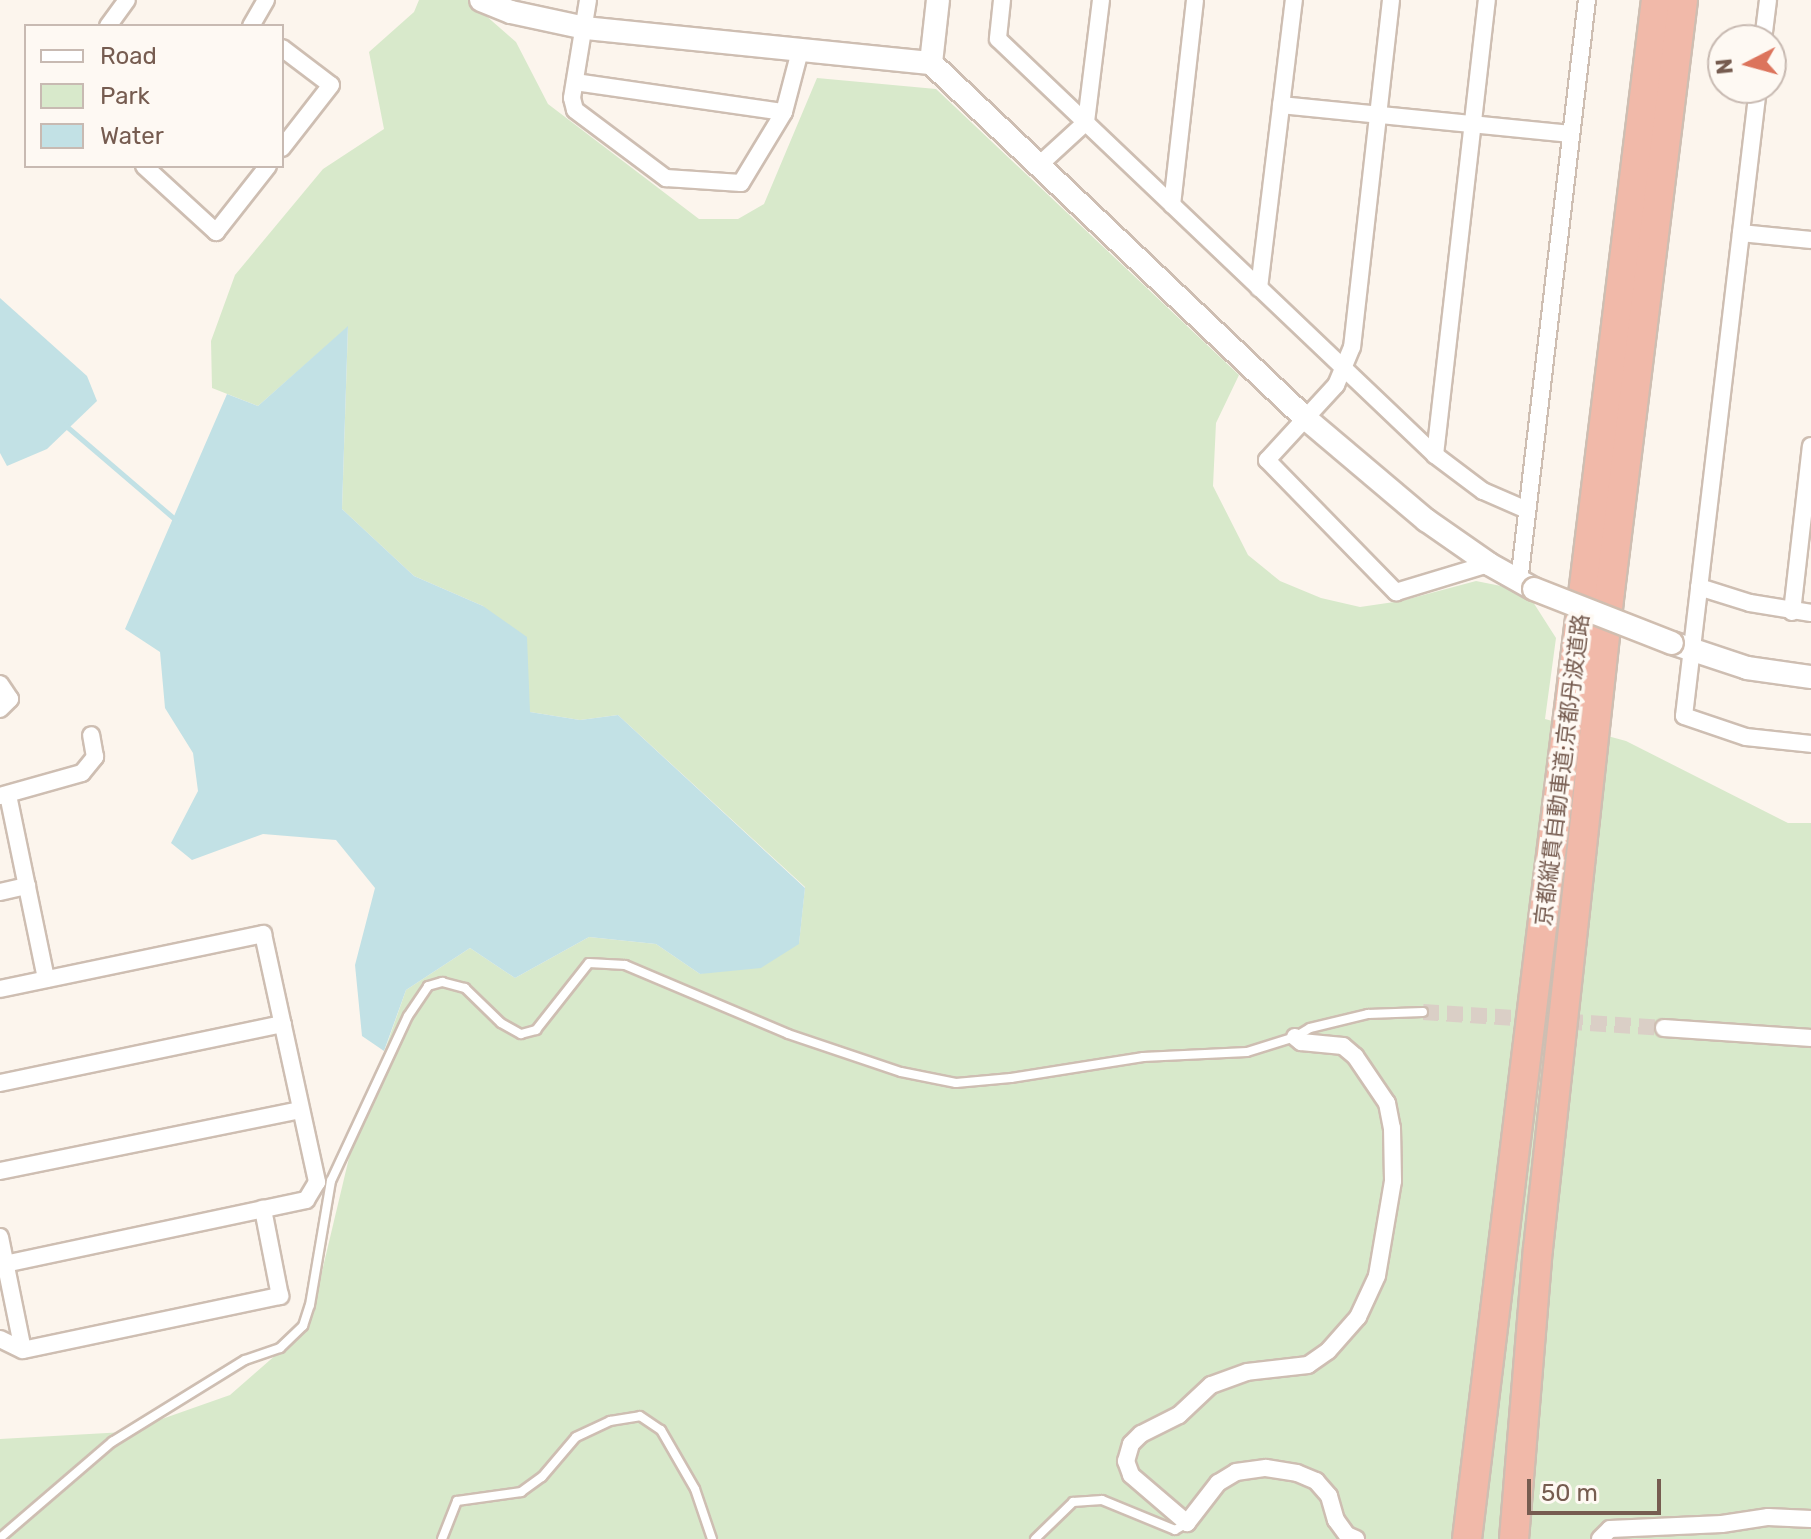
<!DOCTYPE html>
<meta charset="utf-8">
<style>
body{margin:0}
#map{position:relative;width:1811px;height:1539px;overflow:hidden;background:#fcf5ed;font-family:Rubik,"Noto Sans JP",sans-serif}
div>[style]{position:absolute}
.green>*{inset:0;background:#d8e9cb}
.water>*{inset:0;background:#c2e1e5}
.stream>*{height:5px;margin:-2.5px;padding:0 2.5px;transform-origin:2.5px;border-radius:2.5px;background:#c2e1e5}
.street-tunnel>*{height:16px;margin-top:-8px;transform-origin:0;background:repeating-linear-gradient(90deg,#dacfc6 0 16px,transparent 0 24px)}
.roads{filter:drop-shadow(2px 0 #cebeb2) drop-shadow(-2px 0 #cebeb2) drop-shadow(0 2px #cebeb2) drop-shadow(0 -2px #cebeb2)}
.lane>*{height:8px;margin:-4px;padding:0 4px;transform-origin:4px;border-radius:4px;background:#fff}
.street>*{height:16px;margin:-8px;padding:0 8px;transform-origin:8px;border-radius:8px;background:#fff}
.secondary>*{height:22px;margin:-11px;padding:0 11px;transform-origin:11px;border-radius:11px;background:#fff}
.highway>*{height:28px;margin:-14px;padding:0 14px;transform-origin:14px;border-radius:14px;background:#f1b9a9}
.bridges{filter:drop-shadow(2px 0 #d0beb0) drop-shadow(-2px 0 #d0beb0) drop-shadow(0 2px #d0beb0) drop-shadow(0 -2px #d0beb0)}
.secondary-bridge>*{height:22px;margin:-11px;padding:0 11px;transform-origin:11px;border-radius:11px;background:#fff}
span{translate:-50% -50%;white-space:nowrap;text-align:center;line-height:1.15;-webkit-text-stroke:7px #fef9f3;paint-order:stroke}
.street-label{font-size:22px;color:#765c50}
.legend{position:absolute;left:24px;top:24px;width:260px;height:144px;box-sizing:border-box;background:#fef9f3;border:2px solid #c8bab2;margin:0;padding:10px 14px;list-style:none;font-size:24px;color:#765c50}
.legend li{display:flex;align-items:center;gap:16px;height:40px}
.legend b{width:40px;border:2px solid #c8bab2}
.north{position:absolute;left:1707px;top:24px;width:80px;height:80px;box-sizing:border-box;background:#fef9f3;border:2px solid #c8bab2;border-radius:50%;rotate:264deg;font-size:22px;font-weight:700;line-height:32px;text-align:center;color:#765c50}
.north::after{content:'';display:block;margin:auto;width:28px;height:36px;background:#dc745c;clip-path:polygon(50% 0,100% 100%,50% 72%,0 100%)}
.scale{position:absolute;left:1527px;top:1479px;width:134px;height:36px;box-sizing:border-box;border:4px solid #765c50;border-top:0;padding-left:10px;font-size:24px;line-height:28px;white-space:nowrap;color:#765c50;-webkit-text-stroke:6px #fef9f3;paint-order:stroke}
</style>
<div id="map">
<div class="green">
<div style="clip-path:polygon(419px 0,468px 0,516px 42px,548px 104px,699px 219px,738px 219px,764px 204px,817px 78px,936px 89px,1239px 375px,1216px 423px,1213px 486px,1248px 555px,1280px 581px,1321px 598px,1360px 607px,1401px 601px,1476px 581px,1526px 591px,1556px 638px,1545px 719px,1626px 741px,1788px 823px,1811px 823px,1811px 1539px,0 1539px,0 1439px,125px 1432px,230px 1395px,309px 1326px,353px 1141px,406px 990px,470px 948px,515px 978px,589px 937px,656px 944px,700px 974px,799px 943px,805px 887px,618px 715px,580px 720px,530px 712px,483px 606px,414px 576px,342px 509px,348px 327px,258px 406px,212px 388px,211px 341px,235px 275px,323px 169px,384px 129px,369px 52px,414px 12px)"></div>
</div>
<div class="water">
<div style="clip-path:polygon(0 298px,87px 376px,97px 401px,47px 449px,7px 466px,0 453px)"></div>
<div style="clip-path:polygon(348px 326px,342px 509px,414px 576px,483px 606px,527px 637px,530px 712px,580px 720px,618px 715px,805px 888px,799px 944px,761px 968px,700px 974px,656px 944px,589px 937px,515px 978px,470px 948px,406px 990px,384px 1051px,362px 1036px,355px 965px,375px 888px,336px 840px,263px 834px,192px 860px,171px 843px,198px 791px,193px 753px,165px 708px,160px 652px,125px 629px,227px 394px,258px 406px)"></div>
</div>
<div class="stream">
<div style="left:65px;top:425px;width:146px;rotate:40.6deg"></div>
</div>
<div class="street-tunnel">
<div style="left:1423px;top:1012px;width:242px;rotate:3.8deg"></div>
</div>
<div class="roads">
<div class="lane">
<div style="left:0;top:1538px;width:148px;rotate:-40.6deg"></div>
<div style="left:112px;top:1442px;width:156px;rotate:-31.7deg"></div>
<div style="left:245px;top:1360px;width:37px;rotate:-19deg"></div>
<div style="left:280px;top:1348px;width:32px;rotate:-44deg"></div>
<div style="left:303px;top:1326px;width:22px;rotate:-72deg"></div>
<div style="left:310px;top:1305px;width:126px;rotate:-80.4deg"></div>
<div style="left:331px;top:1181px;width:182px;rotate:-65deg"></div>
<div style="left:408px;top:1016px;width:36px;rotate:-56deg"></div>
<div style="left:428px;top:986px;width:15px;rotate:-16deg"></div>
<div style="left:442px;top:982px;width:24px;rotate:15deg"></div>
<div style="left:465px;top:988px;width:50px;rotate:44.2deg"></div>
<div style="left:501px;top:1023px;width:23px;rotate:29deg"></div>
<div style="left:521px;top:1034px;width:16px;rotate:-15deg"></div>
<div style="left:536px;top:1030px;width:85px;rotate:-51.7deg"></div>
<div style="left:589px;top:963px;width:36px;rotate:3deg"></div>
<div style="left:625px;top:965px;width:177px;rotate:22.9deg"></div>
<div style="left:788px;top:1034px;width:119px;rotate:18.6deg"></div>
<div style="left:901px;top:1072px;width:56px;rotate:11.3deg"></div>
<div style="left:956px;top:1083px;width:55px;rotate:-5.2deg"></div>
<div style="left:1011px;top:1078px;width:134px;rotate:-9deg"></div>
<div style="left:1143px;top:1057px;width:104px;rotate:-2.8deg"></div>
<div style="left:1247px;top:1052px;width:50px;rotate:-17.4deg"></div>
<div style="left:1295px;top:1037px;width:17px;rotate:-31deg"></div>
<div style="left:1310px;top:1028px;width:60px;rotate:-13.6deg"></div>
<div style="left:1368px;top:1014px;width:55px;rotate:-2.1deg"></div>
<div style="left:442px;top:1539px;width:41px;rotate:-68.5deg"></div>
<div style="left:457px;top:1501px;width:65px;rotate:-8deg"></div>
<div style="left:521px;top:1492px;width:26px;rotate:-36deg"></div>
<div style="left:542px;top:1477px;width:52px;rotate:-49.6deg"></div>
<div style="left:576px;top:1437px;width:38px;rotate:-25deg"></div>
<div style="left:610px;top:1421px;width:30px;rotate:-9deg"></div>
<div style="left:640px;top:1416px;width:25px;rotate:34deg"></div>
<div style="left:661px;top:1430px;width:68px;rotate:60deg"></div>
<div style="left:695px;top:1489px;width:53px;rotate:71.2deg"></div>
<div style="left:1035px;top:1539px;width:53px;rotate:-44.2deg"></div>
<div style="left:1073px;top:1502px;width:29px;rotate:-4deg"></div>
<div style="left:1102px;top:1500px;width:79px;rotate:22.3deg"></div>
<div style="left:1175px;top:1530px;width:14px;rotate:-30deg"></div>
</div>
<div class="street">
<div style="left:588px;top:0;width:99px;rotate:99.3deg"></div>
<div style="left:572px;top:98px;width:12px;rotate:76deg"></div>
<div style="left:575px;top:110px;width:114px;rotate:36.8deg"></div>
<div style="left:666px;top:178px;width:75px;rotate:3.8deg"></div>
<div style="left:741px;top:183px;width:83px;rotate:-58.8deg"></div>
<div style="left:784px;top:112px;width:63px;rotate:-75.3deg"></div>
<div style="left:1002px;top:0;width:39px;rotate:96deg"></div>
<div style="left:998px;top:39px;width:603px;rotate:43.59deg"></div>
<div style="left:1435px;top:455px;width:60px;rotate:36.9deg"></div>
<div style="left:1483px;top:491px;width:48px;rotate:23.4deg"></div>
<div style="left:1391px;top:0;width:349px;rotate:96.4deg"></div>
<div style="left:1352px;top:347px;width:41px;rotate:112.8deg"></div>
<div style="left:1336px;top:385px;width:102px;rotate:132.6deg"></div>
<div style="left:1267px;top:460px;width:185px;rotate:45.7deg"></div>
<div style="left:1396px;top:592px;width:97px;rotate:-16.8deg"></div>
<div style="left:108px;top:26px;width:32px;rotate:-54deg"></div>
<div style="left:251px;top:26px;width:30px;rotate:-60deg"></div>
<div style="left:1763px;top:40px;width:40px;rotate:-82.9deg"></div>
<div style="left:282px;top:48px;width:61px;rotate:37.1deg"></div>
<div style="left:331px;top:85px;width:80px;rotate:127.9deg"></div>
<div style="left:575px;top:82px;width:211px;rotate:8.2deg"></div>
<div style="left:1758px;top:88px;width:632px;rotate:96.72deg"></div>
<div style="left:1684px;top:716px;width:65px;rotate:18.7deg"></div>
<div style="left:1746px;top:737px;width:65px;rotate:6.1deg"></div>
<div style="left:1281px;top:105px;width:291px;rotate:5.7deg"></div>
<div style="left:144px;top:166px;width:98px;rotate:42.5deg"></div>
<div style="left:216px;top:232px;width:84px;rotate:-51.8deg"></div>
<div style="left:1038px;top:166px;width:65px;rotate:-42.5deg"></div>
<div style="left:1086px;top:122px;width:123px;rotate:-83deg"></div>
<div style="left:1172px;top:205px;width:206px;rotate:-83.6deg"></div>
<div style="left:1741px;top:233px;width:70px;rotate:5.7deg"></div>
<div style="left:1259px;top:288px;width:290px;rotate:-83.1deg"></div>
<div style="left:1435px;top:455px;width:458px;rotate:-83.5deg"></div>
<div style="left:1519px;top:582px;width:586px;rotate:-83.34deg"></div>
<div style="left:1699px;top:587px;width:53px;rotate:17.4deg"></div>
<div style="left:1750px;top:603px;width:62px;rotate:9.3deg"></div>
<div style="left:1792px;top:612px;width:167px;rotate:-83.5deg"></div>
<div style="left:0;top:684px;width:18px;rotate:56deg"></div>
<div style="left:10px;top:699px;width:14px;rotate:135deg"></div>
<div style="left:8px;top:795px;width:188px;rotate:78.3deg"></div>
<div style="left:0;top:796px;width:85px;rotate:-15.7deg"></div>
<div style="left:82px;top:773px;width:21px;rotate:-51deg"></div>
<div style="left:95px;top:757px;width:22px;rotate:-100deg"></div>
<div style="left:0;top:892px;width:28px;rotate:-13deg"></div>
<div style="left:0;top:989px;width:269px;rotate:-11.8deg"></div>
<div style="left:263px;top:934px;width:254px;rotate:77.7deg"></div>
<div style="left:317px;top:1182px;width:21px;rotate:121deg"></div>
<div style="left:306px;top:1200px;width:307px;rotate:168deg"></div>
<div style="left:1664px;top:1028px;width:147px;rotate:3.9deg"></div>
<div style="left:1295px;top:1037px;width:8px;rotate:40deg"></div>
<div style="left:1301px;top:1042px;width:42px;rotate:5.4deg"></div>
<div style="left:1343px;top:1046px;width:16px;rotate:40deg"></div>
<div style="left:1355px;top:1056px;width:57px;rotate:55.8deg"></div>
<div style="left:1387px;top:1103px;width:25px;rotate:79deg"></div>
<div style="left:1392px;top:1128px;width:53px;rotate:88.9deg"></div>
<div style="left:1393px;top:1181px;width:96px;rotate:99.6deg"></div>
<div style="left:1377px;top:1276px;width:45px;rotate:114.9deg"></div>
<div style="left:1358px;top:1317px;width:45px;rotate:131.4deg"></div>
<div style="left:1328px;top:1351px;width:24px;rotate:145deg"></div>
<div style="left:1308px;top:1365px;width:61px;rotate:173.5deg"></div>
<div style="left:1247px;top:1372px;width:38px;rotate:160deg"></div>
<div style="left:1211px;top:1385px;width:44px;rotate:136.8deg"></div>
<div style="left:1179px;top:1415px;width:42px;rotate:153.4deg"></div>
<div style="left:1141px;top:1434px;width:14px;rotate:135deg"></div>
<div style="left:1131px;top:1444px;width:18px;rotate:106deg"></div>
<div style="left:1126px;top:1461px;width:15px;rotate:70deg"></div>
<div style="left:1131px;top:1475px;width:74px;rotate:40.6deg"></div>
<div style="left:1187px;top:1523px;width:51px;rotate:-52.2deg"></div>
<div style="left:1218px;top:1483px;width:21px;rotate:-31deg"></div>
<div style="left:1236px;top:1472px;width:30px;rotate:-8deg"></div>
<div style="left:1266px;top:1468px;width:31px;rotate:9deg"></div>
<div style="left:1297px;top:1473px;width:21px;rotate:23deg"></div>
<div style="left:1316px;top:1481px;width:20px;rotate:49deg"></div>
<div style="left:1329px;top:1496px;width:25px;rotate:74deg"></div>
<div style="left:1336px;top:1520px;width:19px;rotate:54deg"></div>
<div style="left:1347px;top:1535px;width:10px;rotate:24deg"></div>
<div style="left:0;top:1083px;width:289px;rotate:-11.8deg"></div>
<div style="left:0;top:1171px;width:307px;rotate:-11.5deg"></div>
<div style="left:0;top:1237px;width:115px;rotate:78.5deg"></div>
<div style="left:0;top:1339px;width:25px;rotate:26deg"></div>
<div style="left:23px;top:1350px;width:263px;rotate:-11.9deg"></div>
<div style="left:280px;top:1296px;width:89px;rotate:-101.1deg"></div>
<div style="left:1600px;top:1539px;width:14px;rotate:-45deg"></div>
<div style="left:1610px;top:1529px;width:112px;rotate:-2.6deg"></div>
<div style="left:1722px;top:1524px;width:47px;rotate:-8.7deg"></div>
<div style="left:1768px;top:1517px;width:43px;rotate:2.7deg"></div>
</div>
<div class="secondary">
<div style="left:481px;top:0;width:32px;rotate:22deg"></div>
<div style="left:511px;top:12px;width:76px;rotate:12.2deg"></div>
<div style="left:585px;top:28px;width:348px;rotate:5.8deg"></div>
<div style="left:931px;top:63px;width:514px;rotate:43.5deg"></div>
<div style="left:1304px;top:417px;width:160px;rotate:40.2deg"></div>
<div style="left:1426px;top:520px;width:77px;rotate:34.9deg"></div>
<div style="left:1489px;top:564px;width:51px;rotate:29.1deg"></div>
<div style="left:931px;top:63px;width:63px;rotate:-83.7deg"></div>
<div style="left:1672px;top:643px;width:79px;rotate:18.4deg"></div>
<div style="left:1747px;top:668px;width:65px;rotate:8deg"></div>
</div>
<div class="highway">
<div style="left:1467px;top:1539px;width:1551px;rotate:-83deg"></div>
<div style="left:1514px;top:1539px;width:291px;rotate:-85.3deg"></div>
<div style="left:1538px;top:1249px;width:662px;rotate:-83.76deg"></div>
<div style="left:1610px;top:591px;width:595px;rotate:-82.96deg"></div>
</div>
</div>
<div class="bridges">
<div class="secondary-bridge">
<div style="left:1534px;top:589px;width:148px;rotate:21.4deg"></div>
</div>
</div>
<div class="street-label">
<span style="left:1562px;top:770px;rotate:-83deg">京都縦貫自動車道;京都丹波道路</span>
</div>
<ul class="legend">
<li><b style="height:10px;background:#fff"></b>Road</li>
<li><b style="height:22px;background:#d8e9cb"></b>Park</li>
<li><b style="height:22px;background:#c2e1e5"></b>Water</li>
</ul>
<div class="north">N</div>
<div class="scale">50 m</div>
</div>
